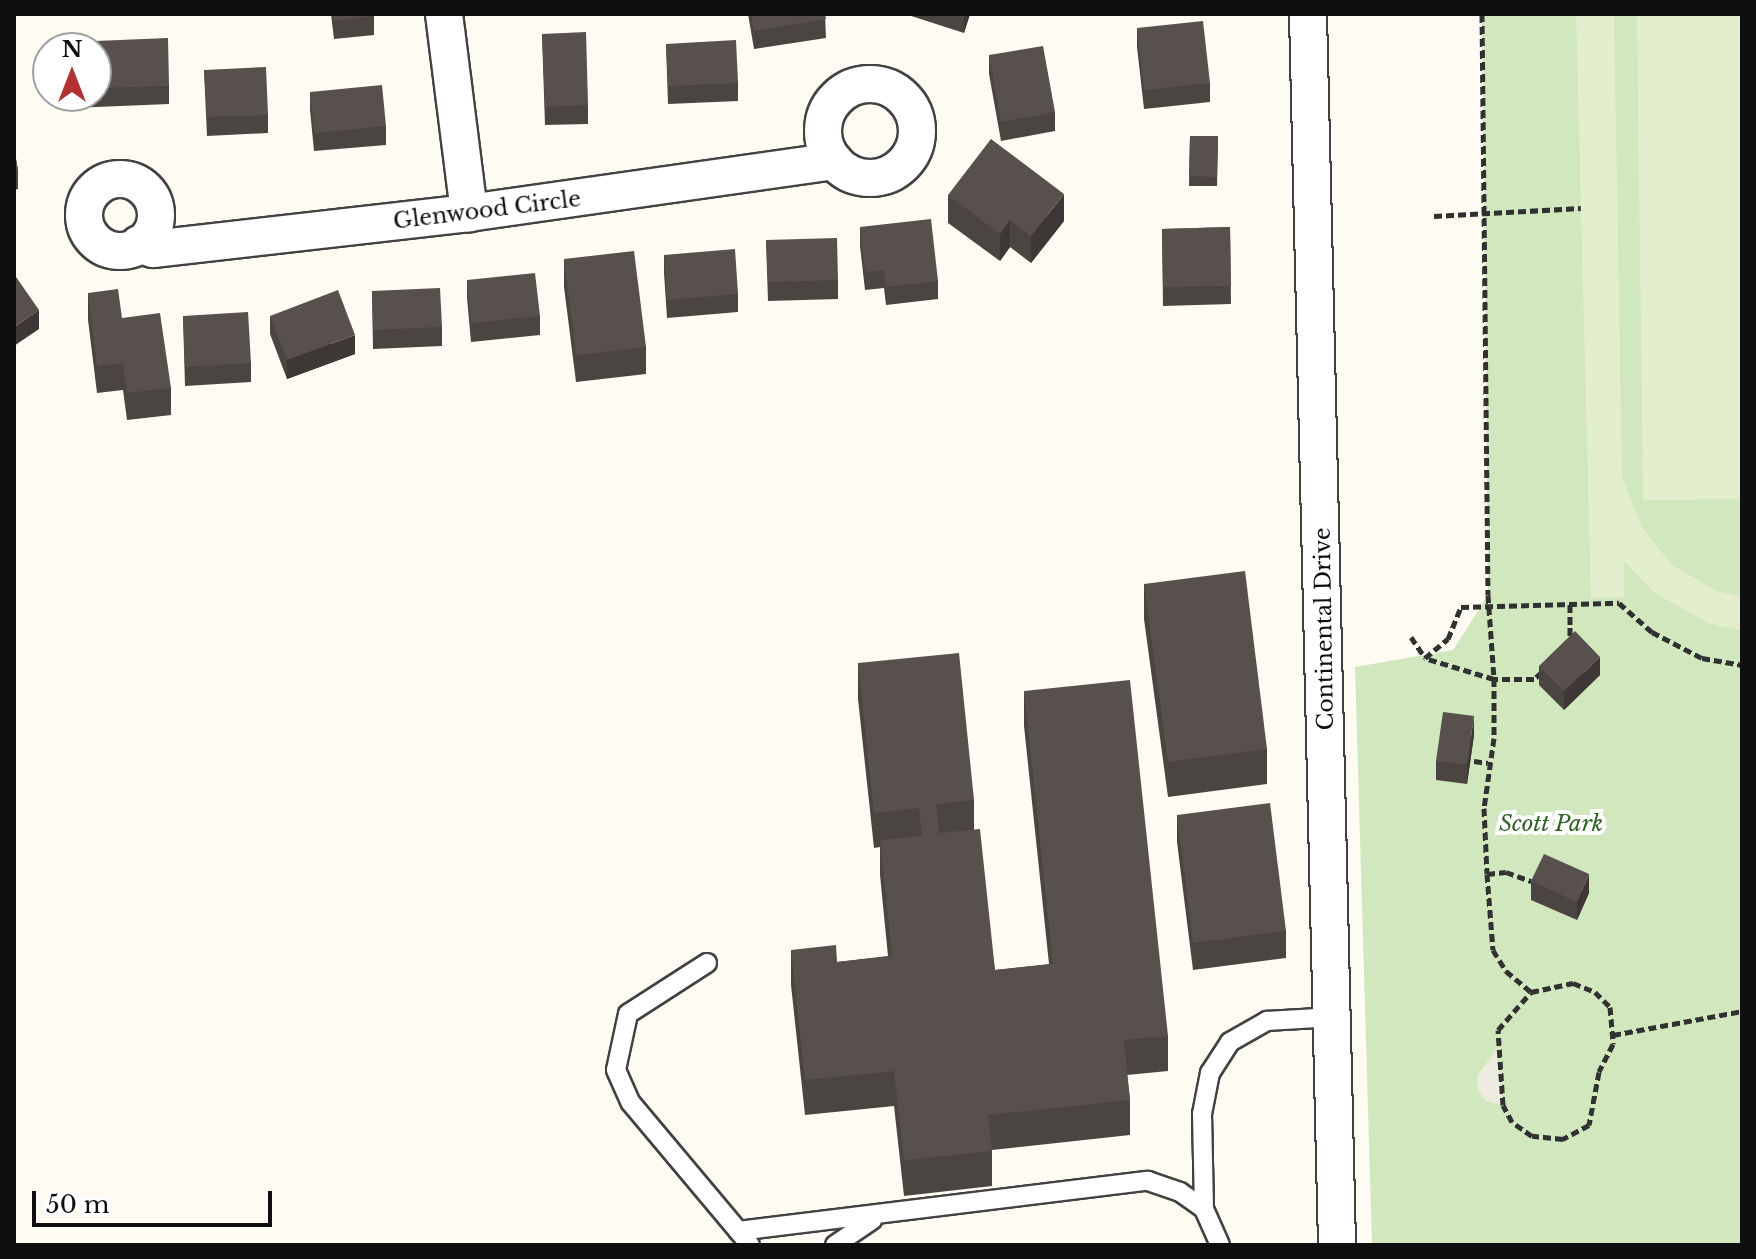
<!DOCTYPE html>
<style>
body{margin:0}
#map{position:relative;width:1756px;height:1259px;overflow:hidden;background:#fefcf2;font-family:"Libre Baskerville",serif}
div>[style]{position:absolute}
.green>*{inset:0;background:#d1e7bd}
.pitch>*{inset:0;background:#e2eece}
.plaza>*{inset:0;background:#eeebe0}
.path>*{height:5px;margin-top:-2.5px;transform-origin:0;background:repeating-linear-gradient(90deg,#313131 0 8px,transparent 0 12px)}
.roads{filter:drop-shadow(2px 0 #424242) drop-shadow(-2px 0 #424242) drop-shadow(0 2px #424242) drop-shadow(0 -2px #424242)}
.service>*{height:18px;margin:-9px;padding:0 9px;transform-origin:9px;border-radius:9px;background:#fff}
.minor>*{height:36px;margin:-18px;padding:0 18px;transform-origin:18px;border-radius:18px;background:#fff}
.minor>.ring{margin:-18px;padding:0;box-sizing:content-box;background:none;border:36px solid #fff;border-radius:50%}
.wall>*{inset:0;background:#4b4541}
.shaded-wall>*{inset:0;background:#3d3835}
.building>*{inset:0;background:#57504c}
span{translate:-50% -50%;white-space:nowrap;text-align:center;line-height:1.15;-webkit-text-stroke:8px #fff;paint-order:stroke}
.street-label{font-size:22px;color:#0f0f0f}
.park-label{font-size:22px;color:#2e6223;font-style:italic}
.frame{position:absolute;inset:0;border:16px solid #0f0f0f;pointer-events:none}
.north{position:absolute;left:32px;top:32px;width:80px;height:80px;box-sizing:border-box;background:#fff;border:2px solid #9f9f9f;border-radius:50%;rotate:0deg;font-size:22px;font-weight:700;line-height:32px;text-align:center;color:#0f0f0f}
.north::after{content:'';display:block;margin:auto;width:28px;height:36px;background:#b53032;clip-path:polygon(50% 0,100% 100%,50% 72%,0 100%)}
.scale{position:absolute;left:32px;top:1191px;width:240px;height:36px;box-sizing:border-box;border:4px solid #0f0f0f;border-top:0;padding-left:10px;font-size:24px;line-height:28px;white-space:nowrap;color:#0f0f0f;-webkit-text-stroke:6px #fff;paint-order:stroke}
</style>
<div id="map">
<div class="green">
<div style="clip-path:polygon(1482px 14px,1742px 14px,1742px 1245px,1372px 1245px,1355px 667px,1453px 650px,1488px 595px)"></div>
</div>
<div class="pitch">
<div style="clip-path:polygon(1576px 14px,1614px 14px,1622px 476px,1642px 528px,1672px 565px,1717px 591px,1742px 597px,1742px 631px,1708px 623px,1655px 593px,1624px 561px,1624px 597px,1591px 598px)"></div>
<div style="clip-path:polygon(1637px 14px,1742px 14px,1742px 499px,1643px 500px)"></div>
</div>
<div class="plaza">
<div style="clip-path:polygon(1497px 1049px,1497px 1059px,1503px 1105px,1486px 1101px,1478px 1090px,1477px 1076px)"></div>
</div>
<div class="path">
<div style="left:1482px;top:14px;width:581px;rotate:89.41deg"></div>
<div style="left:1488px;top:595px;width:84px;rotate:85.9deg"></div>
<div style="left:1494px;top:679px;width:59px;rotate:90deg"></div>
<div style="left:1494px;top:738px;width:71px;rotate:98.1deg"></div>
<div style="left:1484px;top:808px;width:66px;rotate:87.4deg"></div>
<div style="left:1487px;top:874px;width:76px;rotate:85.5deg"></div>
<div style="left:1493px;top:950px;width:25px;rotate:58deg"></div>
<div style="left:1506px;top:971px;width:33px;rotate:40deg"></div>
<div style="left:1434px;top:216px;width:147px;rotate:-3.1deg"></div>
<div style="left:1570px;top:604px;width:38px;rotate:90deg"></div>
<div style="left:1411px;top:637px;width:25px;rotate:56deg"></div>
<div style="left:1542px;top:672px;width:11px;rotate:139deg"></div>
<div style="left:1534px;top:679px;width:40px;rotate:180deg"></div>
<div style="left:1494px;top:679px;width:72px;rotate:-163.1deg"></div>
<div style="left:1425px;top:658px;width:30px;rotate:-40deg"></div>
<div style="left:1448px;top:639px;width:35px;rotate:-68deg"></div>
<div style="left:1461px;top:607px;width:158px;rotate:-1.5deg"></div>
<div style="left:1619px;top:603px;width:44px;rotate:41.3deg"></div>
<div style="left:1652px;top:632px;width:56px;rotate:27.5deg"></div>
<div style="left:1702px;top:658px;width:41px;rotate:9.9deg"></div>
<div style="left:1474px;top:761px;width:14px;rotate:8deg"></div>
<div style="left:1487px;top:874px;width:19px;rotate:-6deg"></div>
<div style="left:1506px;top:872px;width:27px;rotate:20deg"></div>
<div style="left:1573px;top:983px;width:24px;rotate:22deg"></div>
<div style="left:1595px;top:992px;width:21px;rotate:45deg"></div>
<div style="left:1610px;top:1007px;width:37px;rotate:85deg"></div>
<div style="left:1613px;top:1044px;width:31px;rotate:117deg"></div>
<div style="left:1599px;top:1072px;width:54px;rotate:100.7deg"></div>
<div style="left:1589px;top:1125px;width:30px;rotate:152deg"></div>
<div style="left:1563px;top:1139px;width:31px;rotate:-174deg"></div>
<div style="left:1532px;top:1136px;width:24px;rotate:-145deg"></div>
<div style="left:1512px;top:1122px;width:19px;rotate:-118deg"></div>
<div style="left:1503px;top:1105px;width:75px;rotate:-93.8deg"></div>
<div style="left:1498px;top:1030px;width:50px;rotate:-49deg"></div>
<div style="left:1531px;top:992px;width:43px;rotate:-12.1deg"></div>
<div style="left:1613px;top:1035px;width:131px;rotate:-10.5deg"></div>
</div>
<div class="roads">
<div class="service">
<div style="left:707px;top:963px;width:94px;rotate:147.2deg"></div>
<div style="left:628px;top:1014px;width:57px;rotate:102.1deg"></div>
<div style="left:616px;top:1070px;width:36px;rotate:66deg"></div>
<div style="left:631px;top:1103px;width:185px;rotate:50deg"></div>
<div style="left:1204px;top:1209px;width:95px;rotate:-91.2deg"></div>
<div style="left:1202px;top:1114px;width:42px;rotate:-79deg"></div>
<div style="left:1210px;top:1073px;width:37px;rotate:-57deg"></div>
<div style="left:1230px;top:1042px;width:43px;rotate:-29.6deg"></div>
<div style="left:1267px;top:1021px;width:67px;rotate:-3.4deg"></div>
<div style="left:738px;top:1231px;width:413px;rotate:-7deg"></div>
<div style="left:1148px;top:1181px;width:34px;rotate:19deg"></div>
<div style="left:1180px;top:1192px;width:29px;rotate:35deg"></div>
<div style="left:1204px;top:1209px;width:39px;rotate:66deg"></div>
<div style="left:835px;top:1245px;width:45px;rotate:-34deg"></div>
</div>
<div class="minor">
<div style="left:444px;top:14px;width:201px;rotate:82.8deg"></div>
<div style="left:1308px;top:14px;width:1231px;rotate:88.65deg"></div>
<div class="ring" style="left:823px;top:84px;width:58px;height:58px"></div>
<div class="ring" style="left:84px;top:179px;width:36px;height:36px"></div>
<div style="left:139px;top:244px;width:15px;rotate:20deg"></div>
<div style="left:153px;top:249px;width:318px;rotate:-6.5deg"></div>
<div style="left:469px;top:213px;width:369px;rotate:-8.1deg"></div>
</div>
</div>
<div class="wall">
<div style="clip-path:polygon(331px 14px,374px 14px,374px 35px,334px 39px)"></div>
<div style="clip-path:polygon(748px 14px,825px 14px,826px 38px,754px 49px)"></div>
<div style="clip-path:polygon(905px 14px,970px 14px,964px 33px)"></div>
<div style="clip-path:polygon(1137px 28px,1210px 83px,1210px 102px,1144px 109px,1137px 47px)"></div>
<div style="clip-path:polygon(542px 34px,588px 105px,588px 124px,545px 125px)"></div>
<div style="clip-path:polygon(96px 41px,169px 86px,169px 104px,72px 108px,72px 96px,96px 96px)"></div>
<div style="clip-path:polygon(666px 44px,738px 83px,738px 101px,668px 104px)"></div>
<div style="clip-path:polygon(989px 55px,1055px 112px,1055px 131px,1001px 141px,989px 74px)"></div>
<div style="clip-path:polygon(204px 70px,268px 115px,268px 133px,207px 136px)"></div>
<div style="clip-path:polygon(310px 92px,386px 126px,386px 145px,314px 151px,310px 110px)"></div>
<div style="clip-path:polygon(1190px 136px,1218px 136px,1217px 186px,1189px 186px)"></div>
<div style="clip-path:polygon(14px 148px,18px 170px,18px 189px,14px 190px)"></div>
<div style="clip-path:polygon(948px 195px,1064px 221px,1031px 263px,1010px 247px,1000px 261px,948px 223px)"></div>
<div style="clip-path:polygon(860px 227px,938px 281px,938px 299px,886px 305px,884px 288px,865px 290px,860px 246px)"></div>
<div style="clip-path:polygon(1230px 227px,1231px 304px,1163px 306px,1162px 229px)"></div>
<div style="clip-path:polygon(766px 240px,838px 280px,838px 299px,768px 301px)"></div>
<div style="clip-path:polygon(664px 255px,738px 294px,738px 312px,667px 318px,664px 273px)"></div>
<div style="clip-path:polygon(564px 259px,646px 347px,646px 374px,576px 382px,564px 287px)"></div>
<div style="clip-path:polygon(467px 280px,540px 316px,540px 335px,471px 342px,467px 298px)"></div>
<div style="clip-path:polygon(372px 291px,442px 327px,442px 346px,373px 349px)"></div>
<div style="clip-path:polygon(88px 293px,122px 318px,171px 388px,171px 415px,127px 420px,123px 390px,97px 393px,88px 320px)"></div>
<div style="clip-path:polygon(183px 316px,251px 363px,251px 382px,185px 386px)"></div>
<div style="clip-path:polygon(270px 316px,355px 354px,287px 379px,270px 334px)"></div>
<div style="clip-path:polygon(1144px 584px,1267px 749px,1267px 784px,1168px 797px,1144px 619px)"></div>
<div style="clip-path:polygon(858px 663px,974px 800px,974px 830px,995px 970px,1049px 964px,1024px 726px,1024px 691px,1168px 1036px,1168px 1071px,1127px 1075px,1130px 1100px,1130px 1135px,992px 1150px,992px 1186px,904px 1196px,894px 1106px,805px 1115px,791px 985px,791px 950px,837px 962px,888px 956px,880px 875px,880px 847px,874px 848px,858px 699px)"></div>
<div style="clip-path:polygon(1539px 666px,1600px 675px,1564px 710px,1539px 685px)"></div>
<div style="clip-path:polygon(1474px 735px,1467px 784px,1436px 780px,1436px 761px)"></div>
<div style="clip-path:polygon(1177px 815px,1286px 931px,1286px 958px,1193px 970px,1177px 842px)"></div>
<div style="clip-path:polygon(1531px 881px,1589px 893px,1577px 920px,1531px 900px)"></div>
</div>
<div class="shaded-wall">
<div style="clip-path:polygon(964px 14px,970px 14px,964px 33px)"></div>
<div style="clip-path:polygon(1064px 194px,1064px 221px,1031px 263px,1031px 236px)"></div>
<div style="clip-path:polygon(1010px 220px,1010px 247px,1000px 261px,1000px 234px)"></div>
<div style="clip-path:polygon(39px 310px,39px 329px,14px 346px,14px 327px)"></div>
<div style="clip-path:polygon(355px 335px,355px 354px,287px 379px,287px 360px)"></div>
<div style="clip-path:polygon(1600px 657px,1600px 675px,1564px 710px,1564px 691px)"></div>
<div style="clip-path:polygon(1474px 716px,1474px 735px,1467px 784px,1467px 765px)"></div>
<div style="clip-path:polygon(1589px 874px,1589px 893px,1577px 920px,1577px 902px)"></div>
</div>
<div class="building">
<div style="clip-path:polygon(333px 14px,374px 14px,374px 16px,334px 21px)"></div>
<div style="clip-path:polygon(751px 14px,825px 14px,826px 19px,754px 31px)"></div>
<div style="clip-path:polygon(1203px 21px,1210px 83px,1144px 90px,1137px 28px)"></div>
<div style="clip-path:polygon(586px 32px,588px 105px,545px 107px,542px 34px)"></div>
<div style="clip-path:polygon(168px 38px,169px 86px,96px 88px,96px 41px)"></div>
<div style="clip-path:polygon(736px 40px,738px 83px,668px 86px,666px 44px)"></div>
<div style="clip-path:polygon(1043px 46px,1055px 112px,1001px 122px,989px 55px)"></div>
<div style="clip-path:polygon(266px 67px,268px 115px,207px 117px,204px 70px)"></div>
<div style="clip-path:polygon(382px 85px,386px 126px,314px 133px,310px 92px)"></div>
<div style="clip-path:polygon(1190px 136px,1218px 136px,1217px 177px,1189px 176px)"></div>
<div style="clip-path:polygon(991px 139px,1064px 194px,1031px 236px,1010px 220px,1000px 234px,948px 195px)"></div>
<div style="clip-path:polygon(14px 148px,18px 170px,14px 171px)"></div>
<div style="clip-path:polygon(931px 219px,938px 281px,886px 287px,884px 270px,865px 272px,860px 227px)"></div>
<div style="clip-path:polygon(1230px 227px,1231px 286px,1163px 287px,1162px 229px)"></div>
<div style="clip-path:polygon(837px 238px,838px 280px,768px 282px,766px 240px)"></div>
<div style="clip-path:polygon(735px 249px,738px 294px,667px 300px,664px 255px)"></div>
<div style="clip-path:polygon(634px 251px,646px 347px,576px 355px,564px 259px)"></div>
<div style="clip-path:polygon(535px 273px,540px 316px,471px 323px,467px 280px)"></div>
<div style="clip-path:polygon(14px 274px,39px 310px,14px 327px)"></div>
<div style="clip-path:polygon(440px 288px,442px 327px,373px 330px,372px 291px)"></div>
<div style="clip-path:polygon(118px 289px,122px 318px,160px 313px,171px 388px,127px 393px,123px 363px,97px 366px,88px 293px)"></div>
<div style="clip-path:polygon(338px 290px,355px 335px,287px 360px,270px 316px)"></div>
<div style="clip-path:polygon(248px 312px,251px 363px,185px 367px,183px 316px)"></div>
<div style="clip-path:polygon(1245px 571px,1267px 749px,1168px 762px,1144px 584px)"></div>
<div style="clip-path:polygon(1575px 631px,1600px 657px,1564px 691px,1539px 666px)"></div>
<div style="clip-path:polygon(959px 653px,974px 800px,936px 804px,939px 833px,980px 829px,995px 970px,1053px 964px,1024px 691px,1130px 680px,1168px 1036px,1124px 1040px,1130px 1100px,988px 1115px,992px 1151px,904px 1160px,894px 1071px,805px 1080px,791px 950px,836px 945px,837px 962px,892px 956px,880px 840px,922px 836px,919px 808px,874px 813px,858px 663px)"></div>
<div style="clip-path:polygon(1443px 712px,1474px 716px,1467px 765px,1436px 761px)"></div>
<div style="clip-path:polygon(1270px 803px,1286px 931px,1193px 943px,1177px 815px)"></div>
<div style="clip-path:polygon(1544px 854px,1589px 874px,1577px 902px,1531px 881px)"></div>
</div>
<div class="street-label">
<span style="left:487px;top:210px;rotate:-7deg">Glenwood Circle</span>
<span style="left:1324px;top:629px;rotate:-91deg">Continental Drive</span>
</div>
<div class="park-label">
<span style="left:1551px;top:824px">Scott Park</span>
</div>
<div class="frame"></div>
<div class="north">N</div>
<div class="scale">50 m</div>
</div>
